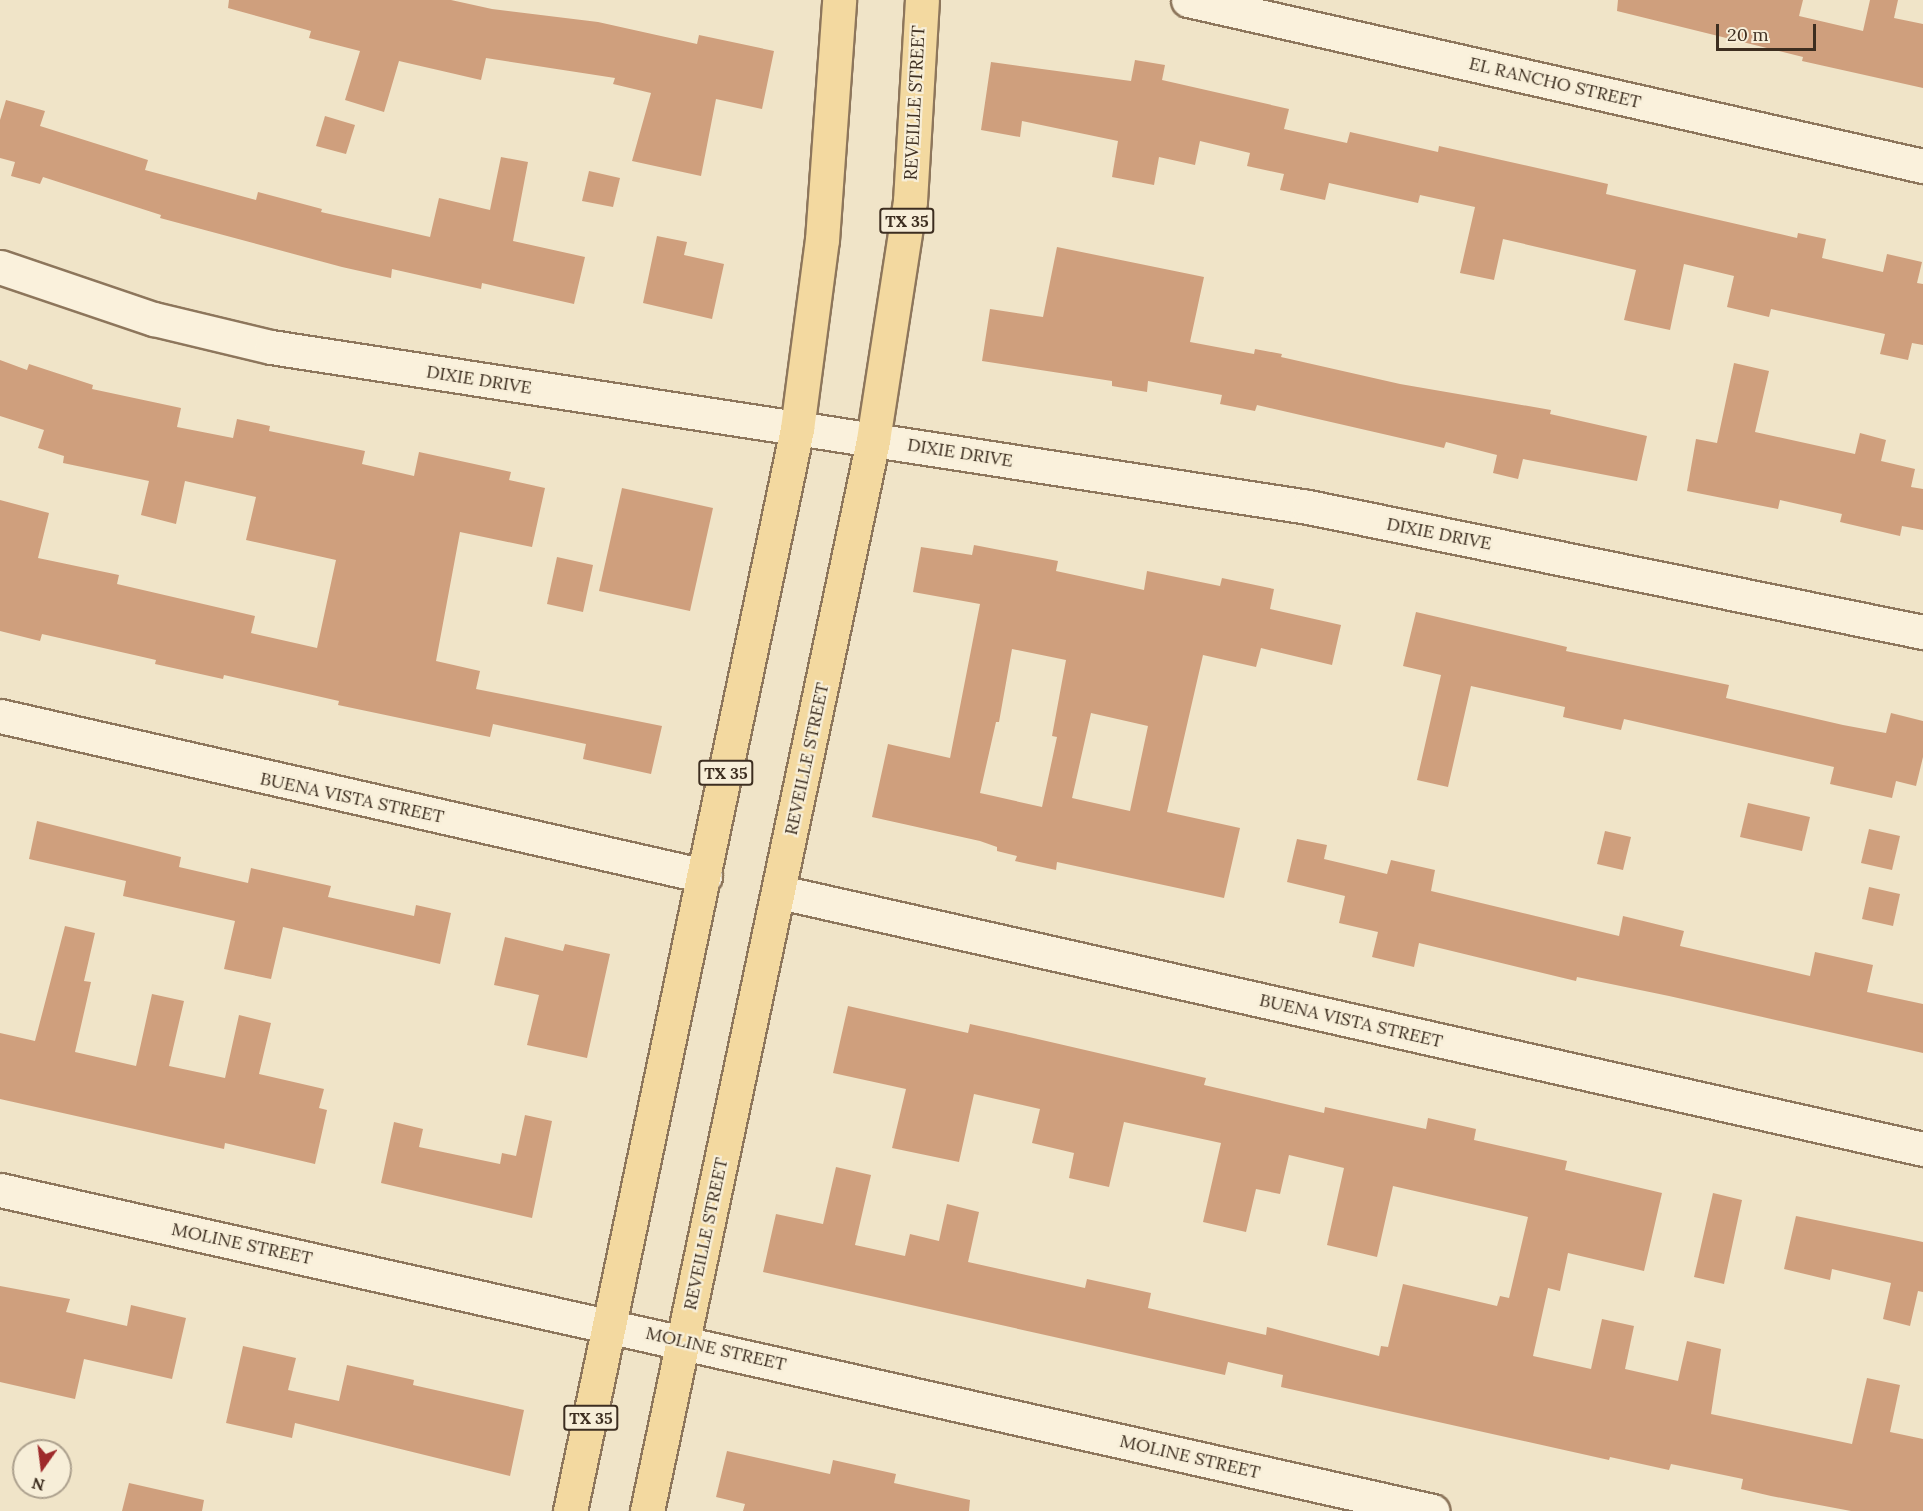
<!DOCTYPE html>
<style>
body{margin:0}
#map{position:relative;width:1923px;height:1511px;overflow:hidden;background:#f0e4c8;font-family:Lora,serif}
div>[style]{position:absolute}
.building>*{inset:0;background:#cf9f7d}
.roads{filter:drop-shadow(2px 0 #8d765c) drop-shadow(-2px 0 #8d765c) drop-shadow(0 2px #8d765c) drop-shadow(0 -2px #8d765c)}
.minor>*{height:33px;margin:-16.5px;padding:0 16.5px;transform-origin:16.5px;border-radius:16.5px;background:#faf1dc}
.major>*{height:33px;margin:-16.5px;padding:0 16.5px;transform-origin:16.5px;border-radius:16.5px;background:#f3d9a0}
span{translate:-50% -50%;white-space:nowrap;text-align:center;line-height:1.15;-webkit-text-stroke:4.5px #f7eed8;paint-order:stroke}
.shield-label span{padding:2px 4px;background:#f7eed8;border:2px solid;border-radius:4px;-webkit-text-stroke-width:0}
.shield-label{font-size:16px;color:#3d2e20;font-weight:700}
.street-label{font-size:18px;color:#3d2e20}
.north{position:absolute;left:12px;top:1439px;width:60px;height:60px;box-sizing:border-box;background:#f7eed8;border:2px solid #ada18e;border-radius:50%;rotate:194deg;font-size:16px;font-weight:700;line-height:24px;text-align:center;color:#3d2e20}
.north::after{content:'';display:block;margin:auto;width:21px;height:27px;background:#9e2a2b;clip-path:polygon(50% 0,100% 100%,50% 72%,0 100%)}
.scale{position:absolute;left:1716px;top:24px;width:100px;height:27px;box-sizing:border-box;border:3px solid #3d2e20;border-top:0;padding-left:8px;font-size:18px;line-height:21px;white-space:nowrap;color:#3d2e20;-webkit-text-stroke:4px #f7eed8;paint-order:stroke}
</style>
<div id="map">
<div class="building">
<div style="clip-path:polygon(229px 0,451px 0,492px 9px,598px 22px,697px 44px,699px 35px,774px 51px,762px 109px,716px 99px,701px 176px,632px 161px,651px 93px,613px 84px,615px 78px,486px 58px,481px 80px,399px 61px,384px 112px,345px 100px,360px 51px,309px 38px,311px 31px,228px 8px)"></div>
<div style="clip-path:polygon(1618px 0,1803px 0,1799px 16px,1863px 31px,1870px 0,1898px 0,1894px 18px,1923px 24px,1923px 88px,1802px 61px,1803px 57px,1617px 11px)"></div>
<div style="clip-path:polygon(1135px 60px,1165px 65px,1162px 80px,1289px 109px,1284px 129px,1347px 143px,1350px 132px,1438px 152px,1439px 146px,1608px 184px,1606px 194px,1797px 238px,1798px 233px,1826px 239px,1822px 258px,1883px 272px,1887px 254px,1922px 262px,1917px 283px,1923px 284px,1923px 345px,1912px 343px,1908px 360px,1880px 354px,1885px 334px,1771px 309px,1769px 317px,1727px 307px,1734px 276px,1684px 264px,1670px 330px,1624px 320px,1636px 270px,1503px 239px,1494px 280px,1460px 273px,1475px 207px,1420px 195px,1418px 203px,1329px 183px,1325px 200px,1280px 190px,1284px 174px,1247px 166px,1250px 153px,1200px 141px,1195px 165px,1159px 157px,1154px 185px,1112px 177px,1118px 141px,1022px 121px,1020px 137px,981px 130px,991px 62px,1131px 81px)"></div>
<div style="clip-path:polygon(6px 100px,45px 111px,40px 126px,148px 160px,145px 170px,256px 200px,258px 192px,322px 209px,321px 212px,430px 237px,439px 198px,490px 210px,501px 157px,528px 162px,513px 241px,585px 257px,574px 304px,482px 283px,481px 289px,392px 269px,391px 278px,342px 267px,160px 218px,161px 215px,43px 177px,40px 184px,11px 176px,15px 162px,0 158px,0 120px)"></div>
<div style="clip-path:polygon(325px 116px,355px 125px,346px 154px,316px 146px)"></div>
<div style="clip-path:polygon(589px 171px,620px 178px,613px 207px,582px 201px)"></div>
<div style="clip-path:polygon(657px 236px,687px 242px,684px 255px,724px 264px,712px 319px,643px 303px)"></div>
<div style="clip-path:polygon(1057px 247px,1204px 277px,1190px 342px,1254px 354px,1255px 349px,1282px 354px,1281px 357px,1400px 384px,1551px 410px,1550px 414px,1647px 436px,1637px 481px,1523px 459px,1518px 479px,1493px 473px,1497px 455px,1446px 442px,1444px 448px,1257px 405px,1255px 411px,1220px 404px,1222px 395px,1148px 381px,1147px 392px,1112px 386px,1112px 381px,982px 361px,990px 309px,1043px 317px)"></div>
<div style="clip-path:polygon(0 360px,27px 370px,29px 364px,93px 385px,92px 389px,181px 408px,177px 427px,233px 438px,237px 419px,270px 426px,269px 431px,365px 451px,362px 464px,414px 476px,419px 452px,511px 472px,509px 480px,545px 488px,532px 547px,460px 532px,436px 661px,480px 671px,476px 689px,662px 726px,651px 774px,583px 759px,586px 744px,493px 724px,490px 737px,338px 705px,339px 701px,224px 675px,223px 679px,155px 664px,156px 660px,42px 634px,40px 641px,0 631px,0 500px,49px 513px,38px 558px,119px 575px,117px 584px,255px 616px,251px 633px,317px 648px,336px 560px,246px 540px,256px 497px,185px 481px,176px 524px,141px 515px,149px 481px,63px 463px,64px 456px,38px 448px,44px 430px,0 416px)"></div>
<div style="clip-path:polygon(1734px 363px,1769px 371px,1755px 432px,1855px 454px,1860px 433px,1886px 440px,1881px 461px,1915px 469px,1911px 487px,1923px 489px,1923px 530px,1902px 526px,1900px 536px,1840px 522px,1842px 514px,1780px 500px,1778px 509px,1687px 491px,1696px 439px,1717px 443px)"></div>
<div style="clip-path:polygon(622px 488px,713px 508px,690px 611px,599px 591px)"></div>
<div style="clip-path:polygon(evenodd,974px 545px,1058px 561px,1056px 571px,1144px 590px,1147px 571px,1220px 586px,1222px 578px,1274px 589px,1270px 609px,1341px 625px,1332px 665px,1261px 648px,1256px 667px,1203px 655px,1167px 812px,1240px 828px,1224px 898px,1057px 862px,1056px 870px,1015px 861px,1017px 856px,997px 851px,997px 847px,980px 841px,872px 817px,888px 744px,950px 758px,980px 604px,913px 592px,921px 547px,972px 555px,974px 545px,1012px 649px,1066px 660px,1052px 736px,1057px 737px,1042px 807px,980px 793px,996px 722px,999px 722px,1012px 649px,974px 545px,1091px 713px,1148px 726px,1130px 811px,1072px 798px,1091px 713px)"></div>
<div style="clip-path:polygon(557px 557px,593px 565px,583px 612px,547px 604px)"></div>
<div style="clip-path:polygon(1416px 612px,1567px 647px,1566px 651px,1729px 685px,1726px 698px,1843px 725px,1886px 733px,1891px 713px,1923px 721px,1923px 757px,1916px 786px,1896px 781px,1892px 798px,1830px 784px,1834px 767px,1624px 719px,1621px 730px,1563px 717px,1565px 707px,1471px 686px,1448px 787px,1417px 780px,1441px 675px,1403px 666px)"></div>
<div style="clip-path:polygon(1748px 803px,1810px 817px,1802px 851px,1740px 837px)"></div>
<div style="clip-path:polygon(37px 821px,181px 857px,179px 867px,248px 883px,251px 868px,331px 886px,328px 897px,414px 916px,416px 905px,451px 913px,440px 964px,283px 927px,271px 979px,224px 969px,235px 921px,123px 896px,126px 881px,29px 859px)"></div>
<div style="clip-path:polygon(1869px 829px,1900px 836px,1892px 870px,1861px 863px)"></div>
<div style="clip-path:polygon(1605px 831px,1631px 837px,1623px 870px,1597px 864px)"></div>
<div style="clip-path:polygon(1297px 839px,1327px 845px,1324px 859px,1387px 874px,1391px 860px,1435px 870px,1431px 891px,1619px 936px,1623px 916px,1684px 931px,1680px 946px,1810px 976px,1815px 952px,1873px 965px,1867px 992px,1923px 1004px,1923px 1053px,1669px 996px,1577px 977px,1576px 981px,1419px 943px,1414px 967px,1372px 957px,1378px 932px,1339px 923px,1345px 896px,1287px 882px)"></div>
<div style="clip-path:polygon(1869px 887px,1900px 894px,1893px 926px,1862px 919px)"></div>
<div style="clip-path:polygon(65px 926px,95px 933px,84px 981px,91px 982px,75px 1052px,136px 1066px,152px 994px,184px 1001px,169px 1066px,225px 1078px,239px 1015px,271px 1023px,259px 1074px,324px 1089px,319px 1108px,327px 1110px,315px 1164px,225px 1143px,224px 1149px,0 1099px,0 1033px,35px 1041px)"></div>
<div style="clip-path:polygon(505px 937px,563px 951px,565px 944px,610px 954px,587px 1058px,527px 1045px,539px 995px,494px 985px)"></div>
<div style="clip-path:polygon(848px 1006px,968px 1033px,970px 1024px,1029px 1037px,1206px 1078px,1204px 1085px,1324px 1113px,1325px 1107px,1426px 1129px,1428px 1118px,1476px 1129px,1474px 1140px,1567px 1161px,1565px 1170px,1662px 1193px,1644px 1271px,1568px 1253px,1560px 1291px,1548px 1288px,1533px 1356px,1591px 1369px,1602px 1319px,1634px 1326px,1625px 1369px,1678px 1381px,1687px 1341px,1721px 1349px,1711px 1414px,1852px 1444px,1867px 1378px,1900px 1385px,1890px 1432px,1923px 1439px,1923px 1511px,1851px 1511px,1771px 1496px,1741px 1489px,1743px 1479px,1671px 1464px,1669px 1470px,1610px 1457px,1609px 1460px,1281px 1387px,1283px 1375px,1228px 1362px,1225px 1375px,763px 1272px,776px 1214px,823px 1224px,836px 1167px,871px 1175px,855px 1245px,905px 1256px,910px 1234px,939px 1241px,947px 1204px,979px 1212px,968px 1262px,1085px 1288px,1087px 1279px,1151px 1293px,1148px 1308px,1266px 1335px,1267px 1327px,1379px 1356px,1381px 1346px,1388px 1347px,1403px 1284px,1497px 1306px,1500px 1296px,1509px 1298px,1528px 1217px,1393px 1186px,1377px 1257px,1327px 1245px,1344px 1168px,1289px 1155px,1280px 1194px,1256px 1189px,1246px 1232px,1203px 1222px,1221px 1143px,1124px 1122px,1109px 1187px,1069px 1178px,1074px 1153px,1032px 1143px,1040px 1109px,974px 1094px,959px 1162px,892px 1148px,906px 1089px,833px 1073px)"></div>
<div style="clip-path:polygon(525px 1115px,552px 1121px,532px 1218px,381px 1183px,394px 1122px,423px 1129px,419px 1147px,500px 1164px,502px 1153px,516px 1156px)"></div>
<div style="clip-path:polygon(1713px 1193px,1742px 1200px,1724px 1284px,1694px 1277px)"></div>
<div style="clip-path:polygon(1796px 1216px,1923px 1242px,1923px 1292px,1918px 1291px,1910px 1326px,1883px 1319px,1891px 1283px,1832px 1269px,1830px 1280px,1784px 1269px)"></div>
<div style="clip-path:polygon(0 1286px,70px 1299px,66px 1312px,127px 1326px,131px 1305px,186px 1318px,172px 1379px,84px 1359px,75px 1399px,0 1382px)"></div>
<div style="clip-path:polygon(243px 1346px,296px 1358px,288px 1390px,339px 1401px,347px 1365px,414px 1380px,413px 1385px,524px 1410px,510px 1476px,295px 1423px,292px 1438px,226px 1423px)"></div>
<div style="clip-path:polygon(727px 1451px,830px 1474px,833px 1460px,896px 1474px,894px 1483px,970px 1500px,969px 1511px,743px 1511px,745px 1504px,716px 1497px)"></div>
<div style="clip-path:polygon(129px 1483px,204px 1500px,202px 1511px,122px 1511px)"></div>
</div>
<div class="roads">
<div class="minor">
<div style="left:1188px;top:0;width:754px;rotate:12.73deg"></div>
<div style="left:0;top:267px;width:163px;rotate:18.7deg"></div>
<div style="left:154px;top:319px;width:120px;rotate:13.5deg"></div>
<div style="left:271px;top:347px;width:1049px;rotate:8.77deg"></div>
<div style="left:1308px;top:507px;width:628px;rotate:11.49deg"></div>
<div style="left:0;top:716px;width:723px;rotate:12.79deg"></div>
<div style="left:780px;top:892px;width:1172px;rotate:12.67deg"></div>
<div style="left:0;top:1190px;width:1468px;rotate:12.63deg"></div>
</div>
<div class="major">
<div style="left:570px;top:1511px;width:1106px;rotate:-78.15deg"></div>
<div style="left:797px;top:429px;width:191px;rotate:-82.5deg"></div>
<div style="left:822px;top:240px;width:241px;rotate:-85.9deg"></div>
<div style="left:647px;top:1511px;width:1095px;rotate:-78.08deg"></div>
<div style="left:873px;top:440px;width:242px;rotate:-81.2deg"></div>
<div style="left:910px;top:201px;width:201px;rotate:-86.6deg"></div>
</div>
</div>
<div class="shield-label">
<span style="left:907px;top:221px">TX 35</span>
<span style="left:726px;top:773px">TX 35</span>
<span style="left:591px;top:1418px">TX 35</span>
</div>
<div class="street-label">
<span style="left:1555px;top:83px;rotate:13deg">EL RANCHO STREET</span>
<span style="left:915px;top:103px;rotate:-87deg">REVEILLE STREET</span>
<span style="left:479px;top:380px;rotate:9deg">DIXIE DRIVE</span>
<span style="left:960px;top:453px;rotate:9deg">DIXIE DRIVE</span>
<span style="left:1439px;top:534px;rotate:11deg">DIXIE DRIVE</span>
<span style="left:807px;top:759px;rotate:-78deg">REVEILLE STREET</span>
<span style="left:352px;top:798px;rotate:12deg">BUENA VISTA STREET</span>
<span style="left:1351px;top:1021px;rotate:13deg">BUENA VISTA STREET</span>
<span style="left:706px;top:1234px;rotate:-78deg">REVEILLE STREET</span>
<span style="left:242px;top:1244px;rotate:12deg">MOLINE STREET</span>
<span style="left:716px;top:1349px;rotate:13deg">MOLINE STREET</span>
<span style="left:1190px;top:1457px;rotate:13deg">MOLINE STREET</span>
</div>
<div class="north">N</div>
<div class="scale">20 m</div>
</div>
